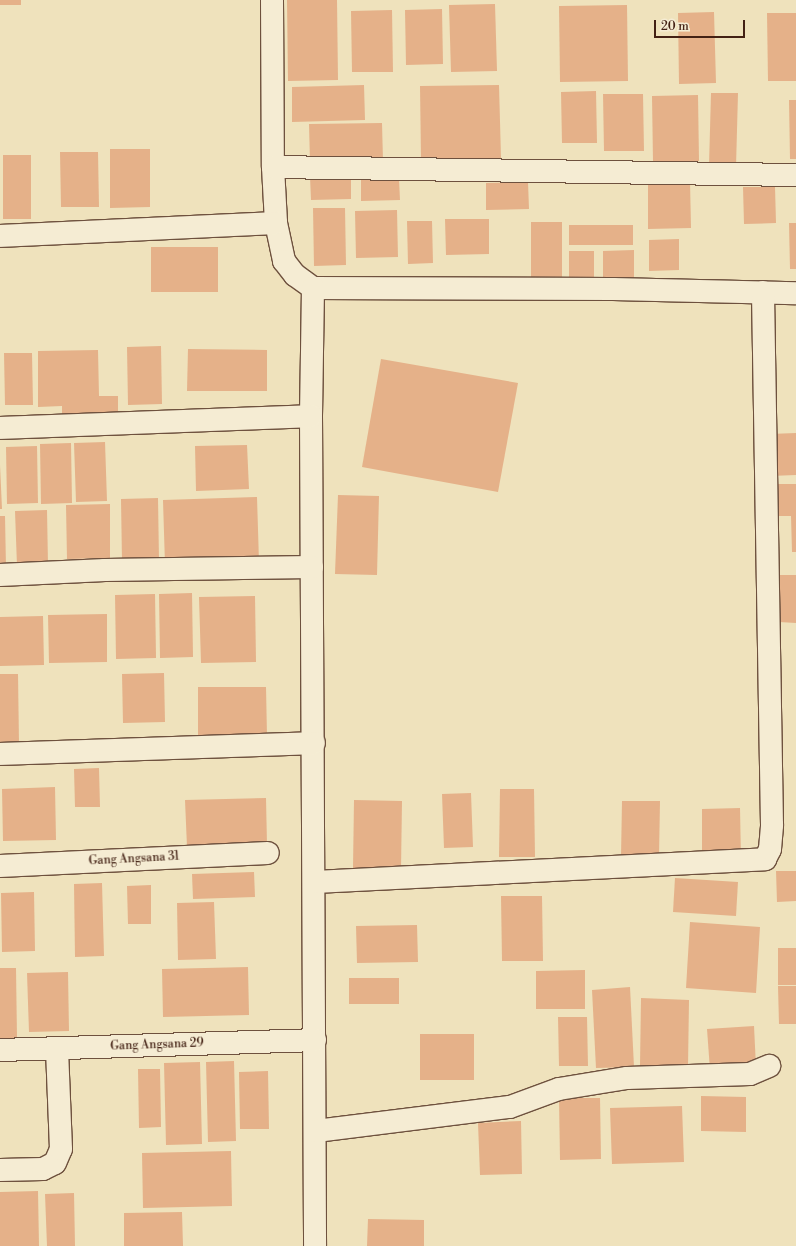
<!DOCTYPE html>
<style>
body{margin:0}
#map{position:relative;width:796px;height:1246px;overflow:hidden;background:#efe2bc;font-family:"Libre Bodoni",serif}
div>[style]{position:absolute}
.building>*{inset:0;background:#e5b189}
.roads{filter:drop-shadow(1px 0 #6e513e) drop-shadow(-1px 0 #6e513e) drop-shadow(0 1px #6e513e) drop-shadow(0 -1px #6e513e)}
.minor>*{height:22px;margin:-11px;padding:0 11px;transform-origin:11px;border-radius:11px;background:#f5ecd3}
span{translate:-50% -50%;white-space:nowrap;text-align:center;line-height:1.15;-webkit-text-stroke:3.5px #f5ecd3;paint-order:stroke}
.street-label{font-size:12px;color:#432114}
.scale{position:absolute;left:654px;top:20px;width:91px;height:18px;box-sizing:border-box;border:2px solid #432114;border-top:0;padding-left:5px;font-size:12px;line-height:14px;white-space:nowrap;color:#432114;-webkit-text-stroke:3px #f5ecd3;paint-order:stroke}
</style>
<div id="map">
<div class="building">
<div style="clip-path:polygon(0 0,21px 0,21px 5px,0 5px)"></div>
<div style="clip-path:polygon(287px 0,337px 0,338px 80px,288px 81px)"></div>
<div style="clip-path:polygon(495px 4px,497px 71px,451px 72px,449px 5px)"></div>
<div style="clip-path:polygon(627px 5px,628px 81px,560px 82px,559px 6px)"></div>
<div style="clip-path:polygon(442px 9px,443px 64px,406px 65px,405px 10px)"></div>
<div style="clip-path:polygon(392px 10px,393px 72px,352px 72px,351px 11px)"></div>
<div style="clip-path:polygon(714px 12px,716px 83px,679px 84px,678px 13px)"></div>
<div style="clip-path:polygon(767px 13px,796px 13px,796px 81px,768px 81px)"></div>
<div style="clip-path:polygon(364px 85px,365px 120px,292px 122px,292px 87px)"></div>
<div style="clip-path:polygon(499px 85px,501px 158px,421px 159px,420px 86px)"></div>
<div style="clip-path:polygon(596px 91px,597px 143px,562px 143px,561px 92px)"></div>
<div style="clip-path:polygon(711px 93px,738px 93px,736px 167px,709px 166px)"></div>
<div style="clip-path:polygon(603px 94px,643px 94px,644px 151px,604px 151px)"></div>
<div style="clip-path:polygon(698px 95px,699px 161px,653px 162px,652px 96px)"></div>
<div style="clip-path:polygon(789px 100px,796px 100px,796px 159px,790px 159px)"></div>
<div style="clip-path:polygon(382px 123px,383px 161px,310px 162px,309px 124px)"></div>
<div style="clip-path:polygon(110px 149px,150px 149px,150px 207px,110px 208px)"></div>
<div style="clip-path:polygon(60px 152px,98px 152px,99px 207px,61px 207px)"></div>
<div style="clip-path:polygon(3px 155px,31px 155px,31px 219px,3px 219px)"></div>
<div style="clip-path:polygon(351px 175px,351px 199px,311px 200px,310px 176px)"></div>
<div style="clip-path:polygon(361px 179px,399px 179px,400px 200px,361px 201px)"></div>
<div style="clip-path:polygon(690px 181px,691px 228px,648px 229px,648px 182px)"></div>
<div style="clip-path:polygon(528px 182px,529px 209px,486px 210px,486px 183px)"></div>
<div style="clip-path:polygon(743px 187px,775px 187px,776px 223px,744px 224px)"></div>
<div style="clip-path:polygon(313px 208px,345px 208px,346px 265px,314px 266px)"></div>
<div style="clip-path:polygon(397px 210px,398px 257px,356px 258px,355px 211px)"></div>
<div style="clip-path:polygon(445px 219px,489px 219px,489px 254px,446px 255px)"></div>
<div style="clip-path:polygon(407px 221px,432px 221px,433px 263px,408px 264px)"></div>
<div style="clip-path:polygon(531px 222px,562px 222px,562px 277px,531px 277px)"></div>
<div style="clip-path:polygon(789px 223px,796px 223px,796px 269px,790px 269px)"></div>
<div style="clip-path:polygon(569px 225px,633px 225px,633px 245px,569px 245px)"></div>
<div style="clip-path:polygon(679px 239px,679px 270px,649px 271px,649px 240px)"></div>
<div style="clip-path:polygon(151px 247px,218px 247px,218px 292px,151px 292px)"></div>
<div style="clip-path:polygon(634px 250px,634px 279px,603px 280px,603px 251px)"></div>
<div style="clip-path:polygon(569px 251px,594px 251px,594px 280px,569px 279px)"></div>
<div style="clip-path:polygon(161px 346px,162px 404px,128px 405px,127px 347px)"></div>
<div style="clip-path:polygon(188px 349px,267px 350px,267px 391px,187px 391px)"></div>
<div style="clip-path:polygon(98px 350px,99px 396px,118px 396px,118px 420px,62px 421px,62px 406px,38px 407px,38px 351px)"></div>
<div style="clip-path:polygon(4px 353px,32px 353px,33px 405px,5px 405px)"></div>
<div style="clip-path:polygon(381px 359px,518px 383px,498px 492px,362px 467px)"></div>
<div style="clip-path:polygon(796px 433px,796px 475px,770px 476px,770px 434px)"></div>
<div style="clip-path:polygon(105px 442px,107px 501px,76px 502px,74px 443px)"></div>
<div style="clip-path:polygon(71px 443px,72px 503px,41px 504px,40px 444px)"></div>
<div style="clip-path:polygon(247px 445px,249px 489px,196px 491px,195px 446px)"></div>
<div style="clip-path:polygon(37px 446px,38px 503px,7px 504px,6px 447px)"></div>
<div style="clip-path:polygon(0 465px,2px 509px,0 509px)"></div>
<div style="clip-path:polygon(774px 484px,796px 484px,796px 552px,792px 552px,791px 516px,775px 516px)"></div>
<div style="clip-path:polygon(338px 495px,379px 496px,377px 575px,335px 574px)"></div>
<div style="clip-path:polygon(257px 497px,259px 562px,165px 565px,163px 500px)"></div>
<div style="clip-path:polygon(158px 498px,159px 560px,122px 561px,121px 499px)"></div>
<div style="clip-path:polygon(110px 504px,110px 558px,67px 559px,66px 505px)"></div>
<div style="clip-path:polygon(47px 510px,48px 565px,17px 566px,15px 511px)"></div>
<div style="clip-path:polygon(0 516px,5px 516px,6px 568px,0 569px)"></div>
<div style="clip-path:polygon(780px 575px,796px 575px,796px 623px,779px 622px)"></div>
<div style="clip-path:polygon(192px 593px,193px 657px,160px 658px,159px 594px)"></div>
<div style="clip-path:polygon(155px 594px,156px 658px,116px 659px,115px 595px)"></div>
<div style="clip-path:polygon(255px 596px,256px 662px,201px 663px,199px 597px)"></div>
<div style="clip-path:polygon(107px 614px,107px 662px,49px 663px,48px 615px)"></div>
<div style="clip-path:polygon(43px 616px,44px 665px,0 666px,0 617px)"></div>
<div style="clip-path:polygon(164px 673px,165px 722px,123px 723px,122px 674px)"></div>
<div style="clip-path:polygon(0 674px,18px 674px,19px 744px,0 744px)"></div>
<div style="clip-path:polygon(198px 687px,266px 687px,267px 736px,198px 737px)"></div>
<div style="clip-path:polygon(99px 768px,100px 807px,75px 807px,74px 769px)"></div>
<div style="clip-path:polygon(55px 787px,56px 840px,3px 841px,2px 789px)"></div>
<div style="clip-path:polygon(500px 789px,534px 789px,535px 857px,499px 857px)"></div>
<div style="clip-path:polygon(471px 793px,473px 847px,444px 848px,442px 794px)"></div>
<div style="clip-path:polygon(266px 798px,267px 845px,187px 847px,185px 800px)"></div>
<div style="clip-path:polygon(354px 800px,402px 801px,401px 869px,353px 868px)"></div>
<div style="clip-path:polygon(622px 801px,660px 801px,659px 857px,621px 857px)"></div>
<div style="clip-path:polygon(740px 808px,741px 860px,702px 861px,702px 809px)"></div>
<div style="clip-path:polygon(776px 871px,796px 871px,796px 901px,777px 902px)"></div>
<div style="clip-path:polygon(254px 872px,255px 897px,193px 899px,192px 874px)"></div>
<div style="clip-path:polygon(675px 878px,738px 882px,736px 916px,673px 912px)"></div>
<div style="clip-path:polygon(102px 883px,104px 956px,75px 957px,74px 884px)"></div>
<div style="clip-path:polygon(151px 885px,151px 924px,128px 924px,127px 886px)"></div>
<div style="clip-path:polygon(34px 892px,35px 951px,2px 952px,1px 893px)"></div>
<div style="clip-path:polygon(501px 896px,542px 896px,543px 961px,502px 961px)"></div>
<div style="clip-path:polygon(214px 902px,216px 959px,178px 960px,177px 903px)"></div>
<div style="clip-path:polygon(690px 922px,760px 927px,756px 993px,686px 988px)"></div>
<div style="clip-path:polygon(417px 925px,418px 962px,357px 963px,356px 926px)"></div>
<div style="clip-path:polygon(778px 948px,796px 948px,796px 985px,778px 985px)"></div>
<div style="clip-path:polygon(248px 967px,249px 1015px,163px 1017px,162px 969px)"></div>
<div style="clip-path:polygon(0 968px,16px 968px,17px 1038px,0 1039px)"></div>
<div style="clip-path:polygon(585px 970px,585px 1009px,536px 1009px,536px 971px)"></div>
<div style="clip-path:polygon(68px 972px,69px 1031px,29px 1032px,27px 973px)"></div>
<div style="clip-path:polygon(349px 978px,399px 978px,399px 1004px,349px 1004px)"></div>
<div style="clip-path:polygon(778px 986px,796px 986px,796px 1024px,779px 1024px)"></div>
<div style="clip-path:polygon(630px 987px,634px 1067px,596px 1068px,592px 990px)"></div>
<div style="clip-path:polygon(641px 998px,689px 1000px,688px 1067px,640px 1066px)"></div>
<div style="clip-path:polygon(558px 1017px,587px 1017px,588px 1066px,559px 1066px)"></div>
<div style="clip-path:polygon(754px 1026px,756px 1067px,710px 1070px,707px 1029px)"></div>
<div style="clip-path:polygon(420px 1034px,474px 1034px,474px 1080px,420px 1080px)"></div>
<div style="clip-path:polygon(234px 1061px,236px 1141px,208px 1142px,206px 1062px)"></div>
<div style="clip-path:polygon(200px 1062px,202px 1144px,166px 1145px,164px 1063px)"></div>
<div style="clip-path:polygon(138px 1069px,160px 1069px,161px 1127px,139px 1128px)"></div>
<div style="clip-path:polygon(268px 1071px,269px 1129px,240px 1129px,239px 1072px)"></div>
<div style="clip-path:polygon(701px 1096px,746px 1097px,746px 1132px,701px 1131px)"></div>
<div style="clip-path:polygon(559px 1098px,600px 1098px,601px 1159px,560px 1160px)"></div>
<div style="clip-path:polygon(682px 1106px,684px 1162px,612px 1164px,610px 1108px)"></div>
<div style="clip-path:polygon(521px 1121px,522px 1174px,480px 1175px,478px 1123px)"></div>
<div style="clip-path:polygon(231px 1151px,232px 1206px,143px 1208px,142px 1153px)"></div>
<div style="clip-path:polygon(38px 1191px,39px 1246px,0 1246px,0 1192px)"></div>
<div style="clip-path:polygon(74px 1193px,75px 1246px,47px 1246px,45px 1194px)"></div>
<div style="clip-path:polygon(182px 1212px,183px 1246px,124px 1246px,124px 1213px)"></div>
<div style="clip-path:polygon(368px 1219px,424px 1220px,424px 1246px,367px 1246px)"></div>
</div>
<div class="roads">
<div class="minor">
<div style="left:272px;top:0;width:167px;rotate:89.7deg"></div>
<div style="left:273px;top:167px;width:56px;rotate:86.9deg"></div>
<div style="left:276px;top:223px;width:39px;rotate:78deg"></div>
<div style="left:284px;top:261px;width:18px;rotate:52deg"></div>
<div style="left:295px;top:275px;width:22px;rotate:36deg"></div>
<div style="left:313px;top:288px;width:300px;rotate:0.2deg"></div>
<div style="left:613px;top:289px;width:183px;rotate:1.3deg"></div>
<div style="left:273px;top:167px;width:523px;rotate:0.88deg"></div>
<div style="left:0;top:236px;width:276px;rotate:-2.7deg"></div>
<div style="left:313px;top:288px;width:128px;rotate:90.9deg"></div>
<div style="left:311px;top:416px;width:830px;rotate:89.72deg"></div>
<div style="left:0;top:428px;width:311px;rotate:-2.2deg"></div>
<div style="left:0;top:575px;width:105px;rotate:-2.7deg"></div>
<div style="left:105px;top:570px;width:207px;rotate:-0.8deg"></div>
<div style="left:0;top:754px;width:314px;rotate:-2deg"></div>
<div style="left:0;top:866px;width:268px;rotate:-2.8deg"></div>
<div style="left:315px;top:882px;width:451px;rotate:-2.9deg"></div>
<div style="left:765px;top:859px;width:11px;rotate:-63deg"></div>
<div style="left:770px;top:849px;width:24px;rotate:-85deg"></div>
<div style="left:772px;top:825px;width:533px;rotate:-90.97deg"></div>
<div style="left:0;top:1050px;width:315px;rotate:-1.8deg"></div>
<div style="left:316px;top:1131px;width:195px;rotate:-7.1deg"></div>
<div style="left:510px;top:1107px;width:52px;rotate:-20.2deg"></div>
<div style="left:559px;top:1089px;width:69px;rotate:-9.2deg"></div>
<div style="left:627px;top:1078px;width:123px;rotate:-1.9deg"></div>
<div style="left:750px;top:1074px;width:21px;rotate:-23deg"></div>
<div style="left:0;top:1170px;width:43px;rotate:-1.3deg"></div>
<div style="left:43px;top:1169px;width:13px;rotate:-27deg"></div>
<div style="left:55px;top:1163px;width:15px;rotate:-67deg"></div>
<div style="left:61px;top:1149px;width:101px;rotate:-92.3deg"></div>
</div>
</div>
<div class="street-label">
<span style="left:134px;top:859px;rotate:-3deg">Gang Angsana 31</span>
<span style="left:157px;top:1045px;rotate:-2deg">Gang Angsana 29</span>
</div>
<div class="scale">20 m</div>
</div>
